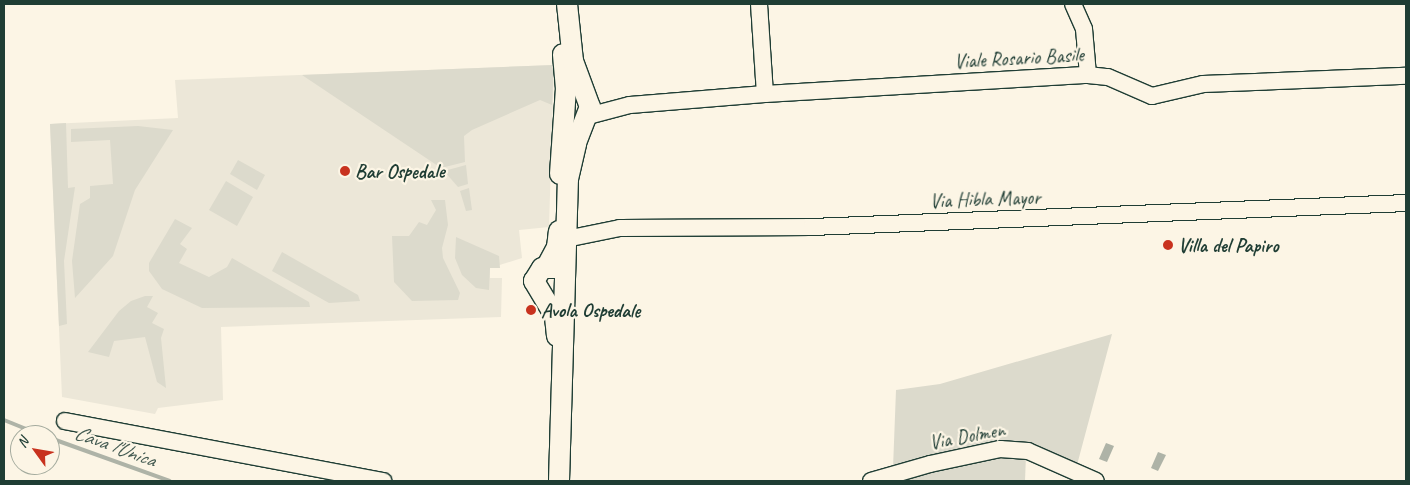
<!DOCTYPE html>
<style>
body{margin:0}
#map{position:relative;width:1410px;height:485px;overflow:hidden;background:#fcf5e5;font-family:Caveat,sans-serif}
div>[style]{position:absolute}
.built>*{inset:0;background:#ece7d8}
.green>*{inset:0;background:#dcdacc}
.water>*{inset:0;background:#aeb3a7}
.stream>*{height:4px;margin:-2px;padding:0 2px;transform-origin:2px;border-radius:2px;background:#aeb3a7}
.roads{filter:drop-shadow(1px 0 #1f3d34) drop-shadow(-1px 0 #1f3d34) drop-shadow(0 1px #1f3d34) drop-shadow(0 -1px #1f3d34)}
.minor>*{height:16px;margin:-8px;padding:0 8px;transform-origin:8px;border-radius:8px;background:#fcf5e5}
.major>*{height:20px;margin:-10px;padding:0 10px;transform-origin:10px;border-radius:10px;background:#fcf5e5}
.dots>*{width:14px;height:14px;translate:-50% -50%;box-sizing:border-box;border:2px solid #fcf5e5;border-radius:50%}
span{translate:-50% -50%;white-space:nowrap;text-align:center;line-height:1.15;-webkit-text-stroke:4.5px #fcf5e5;paint-order:stroke}
.street-label{font-size:20px;color:#1f3d34}
.poi-label{font-size:20px;color:#1f3d34;font-weight:700}
.left{translate:0 -50%;text-align:left}
.water-label{font-size:21px;color:#435a51;font-style:italic}
.frame{position:absolute;inset:0;border:5px solid #1f3d34;pointer-events:none}
.north{position:absolute;left:10px;top:425px;width:50px;height:50px;box-sizing:border-box;background:#fcf5e5;border:1px solid #a4ab9e;border-radius:50%;rotate:302deg;font-size:14px;font-weight:700;line-height:20px;text-align:center;color:#1f3d34}
.north::after{content:'';display:block;margin:auto;width:18px;height:22px;background:#c8321e;clip-path:polygon(50% 0,100% 100%,50% 72%,0 100%)}
</style>
<div id="map">
<div class="built">
<div style="clip-path:polygon(554px 65px,549px 227px,519px 230px,522px 258px,490px 268px,490px 278px,502px 278px,501px 317px,221px 327px,223px 400px,158px 408px,155px 414px,62px 397px,50px 124px,178px 118px,175px 80px)"></div>
</div>
<div class="green">
<div style="clip-path:polygon(554px 65px,552px 105px,540px 100px,472px 130px,464px 136px,465px 162px,441px 168px,302px 75px)"></div>
<div style="clip-path:polygon(66px 123px,68px 188px,75px 187px,64px 261px,67px 324px,59px 326px,50px 124px)"></div>
<div style="clip-path:polygon(138px 126px,173px 130px,135px 190px,113px 256px,75px 298px,72px 261px,80px 204px,90px 198px,90px 186px,113px 184px,110px 140px,71px 142px,71px 129px)"></div>
<div style="clip-path:polygon(238px 160px,265px 175px,257px 190px,230px 174px)"></div>
<div style="clip-path:polygon(466px 165px,468px 184px,458px 187px,444px 171px)"></div>
<div style="clip-path:polygon(226px 181px,253px 197px,237px 226px,209px 210px)"></div>
<div style="clip-path:polygon(469px 188px,472px 210px,466px 211px,460px 191px)"></div>
<div style="clip-path:polygon(431px 200px,445px 200px,448px 225px,442px 248px,443px 258px,460px 293px,458px 300px,412px 301px,394px 282px,392px 236px,409px 236px,419px 222px,427px 225px,436px 210px)"></div>
<div style="clip-path:polygon(175px 219px,192px 228px,180px 244px,187px 249px,179px 263px,209px 277px,227px 267px,232px 258px,309px 302px,310px 307px,202px 308px,162px 289px,149px 271px,149px 263px)"></div>
<div style="clip-path:polygon(456px 237px,499px 256px,500px 268px,490px 268px,489px 290px,476px 288px,462px 275px,455px 258px)"></div>
<div style="clip-path:polygon(282px 252px,358px 295px,360px 301px,329px 303px,272px 271px)"></div>
<div style="clip-path:polygon(145px 296px,153px 296px,147px 307px,158px 313px,152px 323px,164px 329px,161px 338px,166px 388px,157px 382px,145px 337px,114px 341px,109px 357px,88px 352px,119px 311px,131px 301px)"></div>
<div style="clip-path:polygon(1112px 334px,1077px 465px,999px 442px,893px 468px,896px 390px,940px 384px)"></div>
<div style="clip-path:polygon(1026px 455px,1025px 481px,888px 481px,974px 458px)"></div>
</div>
<div class="water">
<div style="clip-path:polygon(1106px 443px,1114px 446px,1107px 462px,1099px 459px)"></div>
<div style="clip-path:polygon(1158px 452px,1166px 455px,1158px 471px,1151px 468px)"></div>
</div>
<div class="stream">
<div style="left:4px;top:420px;width:40px;rotate:22deg"></div>
<div style="left:50px;top:438px;width:127px;rotate:19.7deg"></div>
</div>
<div class="roads">
<div class="minor">
<div style="left:759px;top:4px;width:90px;rotate:86.2deg"></div>
<div style="left:1073px;top:4px;width:27px;rotate:66deg"></div>
<div style="left:1084px;top:29px;width:46px;rotate:85deg"></div>
<div style="left:588px;top:116px;width:43px;rotate:-14.7deg"></div>
<div style="left:630px;top:105px;width:135px;rotate:-4.7deg"></div>
<div style="left:765px;top:94px;width:324px;rotate:-3.4deg"></div>
<div style="left:1088px;top:75px;width:20px;rotate:6deg"></div>
<div style="left:1108px;top:77px;width:48px;rotate:23.4deg"></div>
<div style="left:1152px;top:96px;width:52px;rotate:-13.2deg"></div>
<div style="left:1203px;top:84px;width:203px;rotate:-2.3deg"></div>
<div style="left:566px;top:239px;width:55px;rotate:-11.5deg"></div>
<div style="left:620px;top:228px;width:192px;rotate:-0.3deg"></div>
<div style="left:812px;top:227px;width:594px;rotate:-2.31deg"></div>
<div style="left:65px;top:421px;width:324px;rotate:10.7deg"></div>
<div style="left:871px;top:481px;width:61px;rotate:-16.1deg"></div>
<div style="left:930px;top:464px;width:72px;rotate:-12.1deg"></div>
<div style="left:1000px;top:449px;width:28px;rotate:4deg"></div>
<div style="left:1028px;top:451px;width:74px;rotate:23.8deg"></div>
</div>
<div class="major">
<div style="left:560px;top:174px;width:85px;rotate:-86deg"></div>
<div style="left:566px;top:89px;width:35px;rotate:-95deg"></div>
<div style="left:547px;top:266px;width:21px;rotate:-62deg"></div>
<div style="left:557px;top:247px;width:16px;rotate:-83deg"></div>
<div style="left:557px;top:336px;width:20px;rotate:-96deg"></div>
<div style="left:555px;top:316px;width:41px;rotate:-121deg"></div>
<div style="left:534px;top:281px;width:15px;rotate:-58deg"></div>
<div style="left:542px;top:268px;width:16px"></div>
<div style="left:559px;top:481px;width:302px;rotate:-88.3deg"></div>
<div style="left:568px;top:179px;width:37px;rotate:-77deg"></div>
<div style="left:576px;top:143px;width:39px;rotate:-69deg"></div>
<div style="left:590px;top:107px;width:49px;rotate:-110.3deg"></div>
<div style="left:573px;top:61px;width:57px;rotate:-96deg"></div>
</div>
</div>
<div class="dots">
<div style="left:345px;top:171px;background:#c8321e"></div>
<div style="left:1168px;top:245px;background:#c8321e"></div>
<div style="left:531px;top:310px;background:#c8321e"></div>
</div>
<div class="street-label">
<span style="left:1019px;top:58px;rotate:-3deg">Viale Rosario Basile</span>
<span style="left:985px;top:199px;rotate:-2deg">Via Hibla Mayor</span>
<span style="left:967px;top:436px;rotate:-10deg">Via Dolmen</span>
</div>
<div class="poi-label">
<span class="left" style="left:355px;top:171px">Bar Ospedale</span>
<span class="left" style="left:1178px;top:245px">Villa del Papiro</span>
<span class="left" style="left:541px;top:310px">Avola Ospedale</span>
</div>
<div class="water-label">
<span style="left:115px;top:446px;rotate:20deg">Cava l'Unica</span>
</div>
<div class="frame"></div>
<div class="north">N</div>
</div>
